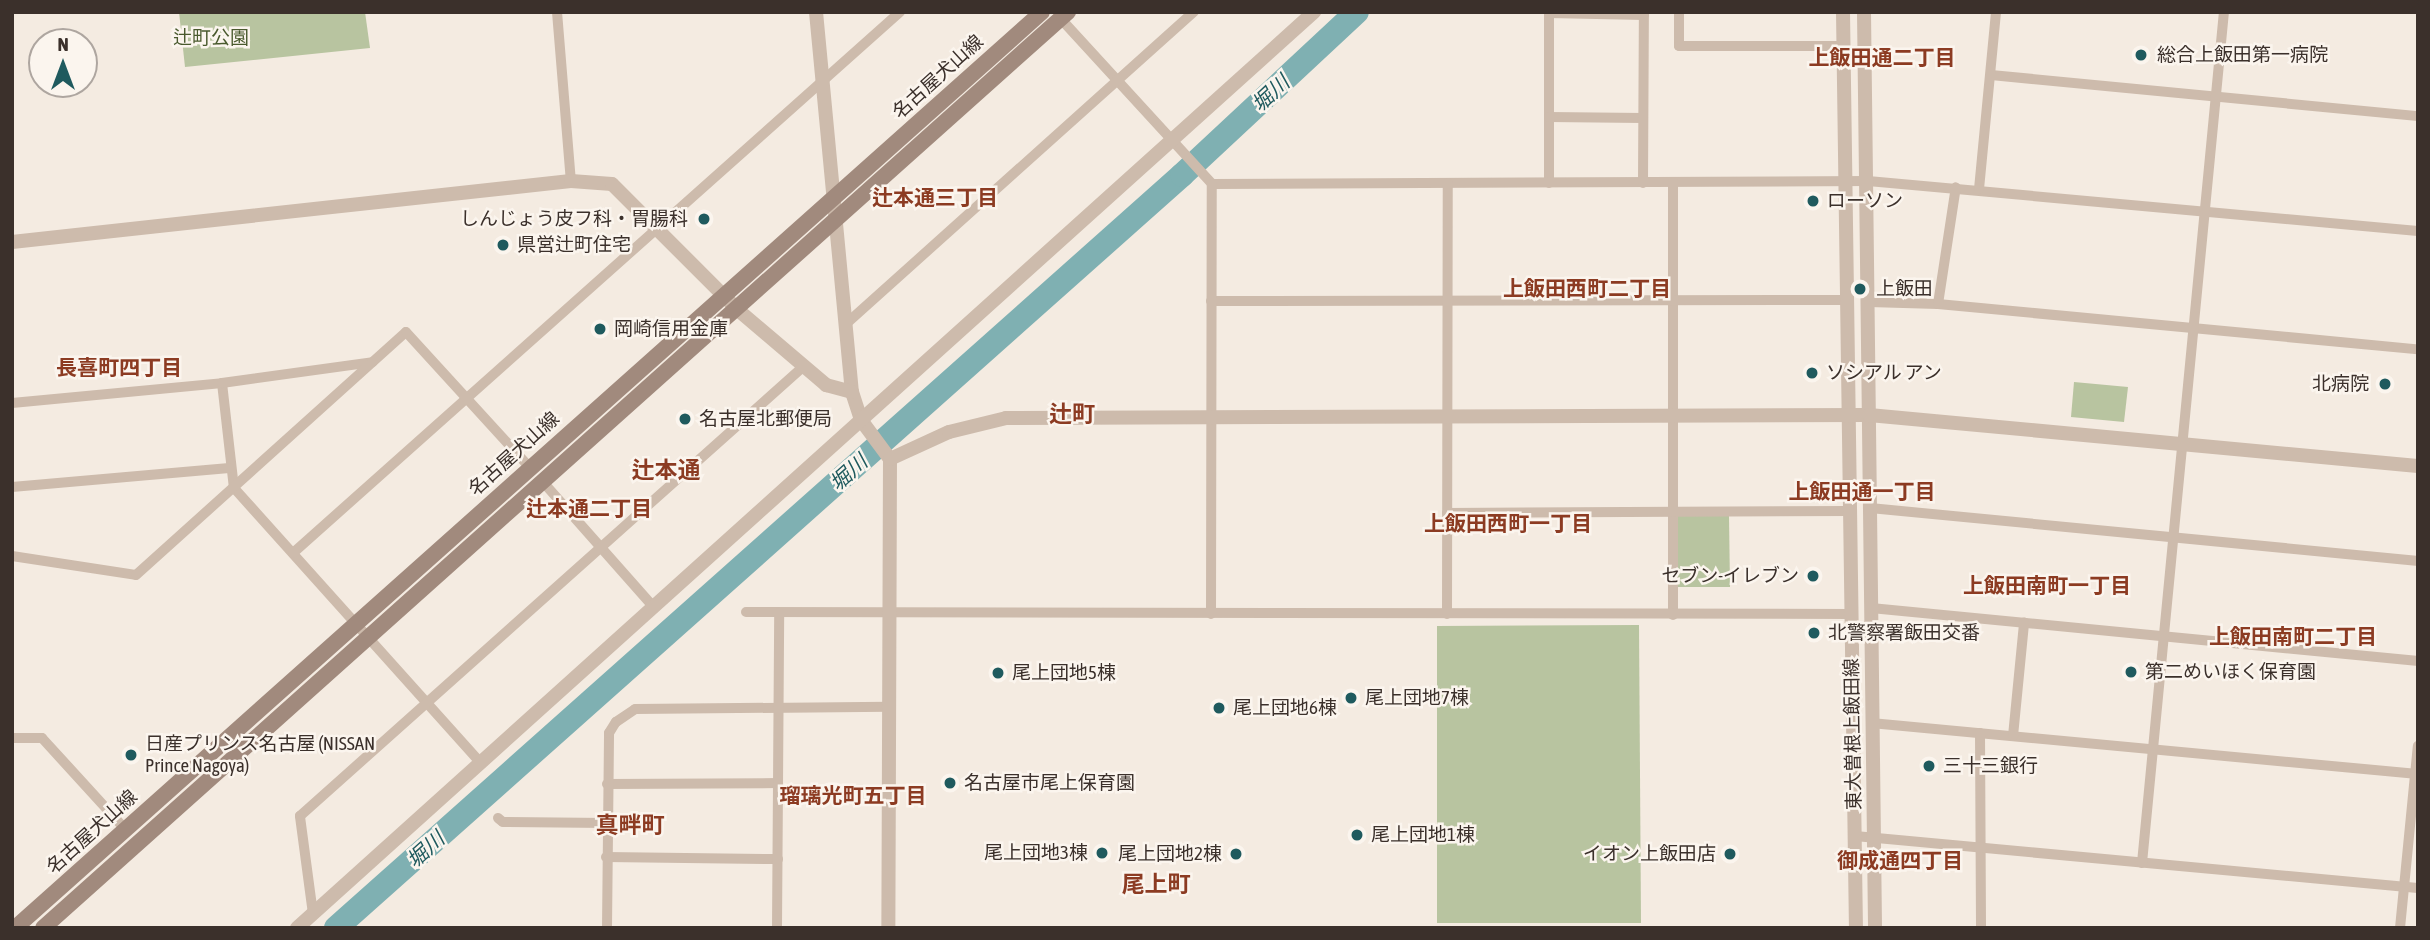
<!DOCTYPE html>
<meta charset="utf-8">
<style>
body{margin:0}
#map{position:relative;width:2430px;height:940px;overflow:hidden;background:#f4ebe1;font-family:"Asap Condensed","Noto Sans JP",sans-serif}
div>[style]{position:absolute}
.green>*{inset:0;background:#b8c4a0}
.river>*{height:24px;margin:-12px;padding:0 12px;transform-origin:12px;border-radius:12px;background:#7fb0b2}
.minor>*{height:10px;margin:-5px;padding:0 5px;transform-origin:5px;border-radius:5px;background:#cdbbac}
.tertiary>*{height:14px;margin:-7px;padding:0 7px;transform-origin:7px;border-radius:7px;background:#cdbbac}
.secondary>*{height:16px;margin:-8px;padding:0 8px;transform-origin:8px;border-radius:8px;background:#a18a7d}
.dots>*{width:19px;height:19px;translate:-50% -50%;box-sizing:border-box;border:4px solid #fbf5ee;border-radius:50%}
span{translate:-50% -50%;white-space:nowrap;text-align:center;line-height:1.15;-webkit-text-stroke:5px #fbf5ee;paint-order:stroke}
.park-label{font-size:19px;color:#4a5a2e}
.poi-label{font-size:19px;color:#3b302b}
.left{translate:0 -50%;text-align:left}
.right{translate:-100% -50%;text-align:right}
.street-label{font-size:19px;color:#3b302b}
.neighbourhood-label{font-size:21px;color:#8c3b22;font-weight:700}
.water-label{font-size:21px;color:#1f5a5e;font-style:italic}
.quarter-label{font-size:23px;color:#8c3b22;font-weight:700}
.frame{position:absolute;inset:0;border:14px solid #3b302b;pointer-events:none}
.north{position:absolute;left:28px;top:28px;width:70px;height:70px;box-sizing:border-box;background:#fbf5ee;border:2px solid #aea6a0;border-radius:50%;rotate:0deg;font-size:19px;font-weight:700;line-height:28px;text-align:center;color:#3b302b}
.north::after{content:'';display:block;margin:auto;width:24px;height:32px;background:#1f5a5e;clip-path:polygon(50% 0,100% 100%,50% 72%,0 100%)}
</style>
<div id="map">
<div class="green">
<div style="clip-path:polygon(179px 12px,365px 12px,370px 48px,185px 67px)"></div>
<div style="clip-path:polygon(2074px 382px,2128px 387px,2124px 422px,2071px 417px)"></div>
<div style="clip-path:polygon(1677px 516px,1729px 516px,1730px 587px,1677px 587px)"></div>
<div style="clip-path:polygon(1639px 625px,1641px 923px,1437px 923px,1437px 626px)"></div>
</div>
<div class="river">
<div style="left:336px;top:928px;width:1133px;rotate:-41.67deg"></div>
<div style="left:1182px;top:175px;width:239px;rotate:-43deg"></div>
</div>
<div class="minor">
<div style="left:557px;top:12px;width:170px;rotate:85.3deg"></div>
<div style="left:1549px;top:12px;width:171px;rotate:90deg"></div>
<div style="left:1679px;top:12px;width:34px;rotate:90deg"></div>
<div style="left:1679px;top:46px;width:166px"></div>
<div style="left:1549px;top:13px;width:95px;rotate:1.2deg"></div>
<div style="left:1061px;top:19px;width:224px;rotate:47.5deg"></div>
<div style="left:1212px;top:184px;width:656px;rotate:-0.26deg"></div>
<div style="left:1868px;top:181px;width:552px;rotate:5.19deg"></div>
<div style="left:1991px;top:75px;width:429px;rotate:5.5deg"></div>
<div style="left:1549px;top:117px;width:94px;rotate:0.6deg"></div>
<div style="left:1643px;top:183px;width:171px;rotate:-89.7deg"></div>
<div style="left:1673px;top:183px;width:432px;rotate:90deg"></div>
<div style="left:1979px;top:189px;width:178px;rotate:-84.5deg"></div>
<div style="left:1211px;top:301px;width:638px;rotate:-0.09deg"></div>
<div style="left:1869px;top:302px;width:69px;rotate:1.7deg"></div>
<div style="left:1938px;top:304px;width:482px;rotate:5.4deg"></div>
<div style="left:1938px;top:304px;width:118px;rotate:-81.3deg"></div>
<div style="left:847px;top:323px;width:466px;rotate:-41.9deg"></div>
<div style="left:222px;top:383px;width:106px;rotate:83.5deg"></div>
<div style="left:234px;top:488px;width:368px;rotate:48.1deg"></div>
<div style="left:12px;top:403px;width:211px;rotate:-5.4deg"></div>
<div style="left:222px;top:383px;width:152px;rotate:-7.9deg"></div>
<div style="left:543px;top:482px;width:164px;rotate:48.5deg"></div>
<div style="left:12px;top:487px;width:218px;rotate:-5deg"></div>
<div style="left:1870px;top:508px;width:551px;rotate:5.52deg"></div>
<div style="left:1447px;top:513px;width:403px;rotate:-0.3deg"></div>
<div style="left:293px;top:553px;width:813px;rotate:-41.71deg"></div>
<div style="left:12px;top:556px;width:125px;rotate:8.7deg"></div>
<div style="left:136px;top:575px;width:363px;rotate:-42deg"></div>
<div style="left:406px;top:332px;width:184px;rotate:47.6deg"></div>
<div style="left:1871px;top:608px;width:550px;rotate:5.53deg"></div>
<div style="left:746px;top:612px;width:1105px;rotate:0.1deg"></div>
<div style="left:1211px;top:614px;width:430px;rotate:-89.9deg"></div>
<div style="left:1447px;top:614px;width:431px;rotate:-89.9deg"></div>
<div style="left:1871px;top:723px;width:549px;rotate:5.33deg"></div>
<div style="left:1980px;top:733px;width:195px;rotate:89.7deg"></div>
<div style="left:2013px;top:736px;width:114px;rotate:-84.4deg"></div>
<div style="left:12px;top:738px;width:30px"></div>
<div style="left:42px;top:738px;width:125px;rotate:47.6deg"></div>
<div style="left:607px;top:784px;width:171px;rotate:-0.3deg"></div>
<div style="left:498px;top:818px;width:6px;rotate:39deg"></div>
<div style="left:503px;top:822px;width:104px;rotate:0.6deg"></div>
<div style="left:1855px;top:836px;width:565px;rotate:5.28deg"></div>
<div style="left:606px;top:857px;width:172px;rotate:0.7deg"></div>
<div style="left:2142px;top:863px;width:855px;rotate:-84.5deg"></div>
<div style="left:313px;top:914px;width:99px;rotate:-97.6deg"></div>
<div style="left:300px;top:816px;width:676px;rotate:-41.76deg"></div>
<div style="left:607px;top:928px;width:195px;rotate:-89.4deg"></div>
<div style="left:609px;top:733px;width:13px;rotate:-58deg"></div>
<div style="left:616px;top:722px;width:23px;rotate:-34deg"></div>
<div style="left:635px;top:709px;width:254px;rotate:-0.5deg"></div>
<div style="left:777px;top:928px;width:315px;rotate:-89.6deg"></div>
<div style="left:2400px;top:928px;width:183px;rotate:-84.4deg"></div>
</div>
<div class="tertiary">
<div style="left:816px;top:12px;width:382px;rotate:84.6deg"></div>
<div style="left:852px;top:392px;width:29px;rotate:72deg"></div>
<div style="left:861px;top:420px;width:49px;rotate:53.4deg"></div>
<div style="left:890px;top:459px;width:469px;rotate:90.2deg"></div>
<div style="left:1843px;top:12px;width:916px;rotate:89.19deg"></div>
<div style="left:1864px;top:12px;width:916px;rotate:89.31deg"></div>
<div style="left:12px;top:242px;width:562px;rotate:-6.23deg"></div>
<div style="left:571px;top:181px;width:41px;rotate:4.2deg"></div>
<div style="left:612px;top:184px;width:178px;rotate:45deg"></div>
<div style="left:738px;top:310px;width:116px;rotate:40.4deg"></div>
<div style="left:826px;top:385px;width:27px;rotate:15deg"></div>
<div style="left:890px;top:459px;width:65px;rotate:-24.6deg"></div>
<div style="left:949px;top:432px;width:59px;rotate:-13.8deg"></div>
<div style="left:1006px;top:418px;width:863px;rotate:-0.2deg"></div>
<div style="left:1869px;top:415px;width:551px;rotate:5.31deg"></div>
<div style="left:297px;top:928px;width:1369px;rotate:-42.01deg"></div>
</div>
<div class="secondary">
<div style="left:15px;top:928px;width:1376px;rotate:-41.73deg"></div>
<div style="left:43px;top:928px;width:1375px;rotate:-41.79deg"></div>
</div>
<div class="dots">
<div style="left:2141px;top:55px;background:#1f5a5e"></div>
<div style="left:1813px;top:201px;background:#1f5a5e"></div>
<div style="left:704px;top:219px;background:#1f5a5e"></div>
<div style="left:503px;top:245px;background:#1f5a5e"></div>
<div style="left:1860px;top:289px;background:#1f5a5e"></div>
<div style="left:600px;top:329px;background:#1f5a5e"></div>
<div style="left:1812px;top:373px;background:#1f5a5e"></div>
<div style="left:2385px;top:384px;background:#1f5a5e"></div>
<div style="left:685px;top:419px;background:#1f5a5e"></div>
<div style="left:1813px;top:576px;background:#1f5a5e"></div>
<div style="left:1814px;top:633px;background:#1f5a5e"></div>
<div style="left:2131px;top:672px;background:#1f5a5e"></div>
<div style="left:998px;top:673px;background:#1f5a5e"></div>
<div style="left:1351px;top:698px;background:#1f5a5e"></div>
<div style="left:1219px;top:708px;background:#1f5a5e"></div>
<div style="left:131px;top:755px;background:#1f5a5e"></div>
<div style="left:1929px;top:766px;background:#1f5a5e"></div>
<div style="left:950px;top:783px;background:#1f5a5e"></div>
<div style="left:1357px;top:835px;background:#1f5a5e"></div>
<div style="left:1102px;top:853px;background:#1f5a5e"></div>
<div style="left:1236px;top:854px;background:#1f5a5e"></div>
<div style="left:1730px;top:854px;background:#1f5a5e"></div>
</div>
<div class="park-label">
<span style="left:211px;top:38px">辻町公園</span>
</div>
<div class="poi-label">
<span class="left" style="left:2157px;top:55px">総合上飯田第一病院</span>
<span class="left" style="left:1827px;top:201px">ローソン</span>
<span class="right" style="left:688px;top:219px">しんじょう皮フ科・胃腸科</span>
<span class="left" style="left:517px;top:245px">県営辻町住宅</span>
<span class="left" style="left:1876px;top:289px">上飯田</span>
<span class="left" style="left:614px;top:329px">岡崎信用金庫</span>
<span class="left" style="left:1826px;top:373px">ソシアル アン</span>
<span class="right" style="left:2369px;top:384px">北病院</span>
<span class="left" style="left:699px;top:419px">名古屋北郵便局</span>
<span class="right" style="left:1799px;top:576px">セブン-イレブン</span>
<span class="left" style="left:1828px;top:633px">北警察署飯田交番</span>
<span class="left" style="left:2145px;top:672px">第二めいほく保育園</span>
<span class="left" style="left:1012px;top:673px">尾上団地5棟</span>
<span class="left" style="left:1365px;top:698px">尾上団地7棟</span>
<span class="left" style="left:1233px;top:708px">尾上団地6棟</span>
<span class="left" style="left:145px;top:755px">日産プリンス名古屋 (NISSAN<br>Prince Nagoya)</span>
<span class="left" style="left:1943px;top:766px">三十三銀行</span>
<span class="left" style="left:964px;top:783px">名古屋市尾上保育園</span>
<span class="left" style="left:1371px;top:835px">尾上団地1棟</span>
<span class="right" style="left:1088px;top:853px">尾上団地3棟</span>
<span class="right" style="left:1222px;top:854px">尾上団地2棟</span>
<span class="right" style="left:1716px;top:854px">イオン上飯田店</span>
</div>
<div class="street-label">
<span style="left:938px;top:77px;rotate:-42deg">名古屋犬山線</span>
<span style="left:514px;top:454px;rotate:-42deg">名古屋犬山線</span>
<span style="left:1853px;top:734px;rotate:-91deg">東大曽根上飯田線</span>
<span style="left:92px;top:832px;rotate:-42deg">名古屋犬山線</span>
</div>
<div class="neighbourhood-label">
<span style="left:1882px;top:57px">上飯田通二丁目</span>
<span style="left:935px;top:197px">辻本通三丁目</span>
<span style="left:1587px;top:288px">上飯田西町二丁目</span>
<span style="left:119px;top:367px">長喜町四丁目</span>
<span style="left:1862px;top:491px">上飯田通一丁目</span>
<span style="left:589px;top:508px">辻本通二丁目</span>
<span style="left:1508px;top:523px">上飯田西町一丁目</span>
<span style="left:2047px;top:585px">上飯田南町一丁目</span>
<span style="left:2293px;top:636px">上飯田南町二丁目</span>
<span style="left:853px;top:795px">瑠璃光町五丁目</span>
<span style="left:1900px;top:860px">御成通四丁目</span>
</div>
<div class="water-label">
<span style="left:1270px;top:93px;rotate:-43deg">堀川</span>
<span style="left:848px;top:472px;rotate:-42deg">堀川</span>
<span style="left:425px;top:849px;rotate:-42deg">堀川</span>
</div>
<div class="quarter-label">
<span style="left:1072px;top:414px">辻町</span>
<span style="left:666px;top:470px">辻本通</span>
<span style="left:630px;top:825px">真畔町</span>
<span style="left:1156px;top:884px">尾上町</span>
</div>
<div class="frame"></div>
<div class="north">N</div>
</div>
